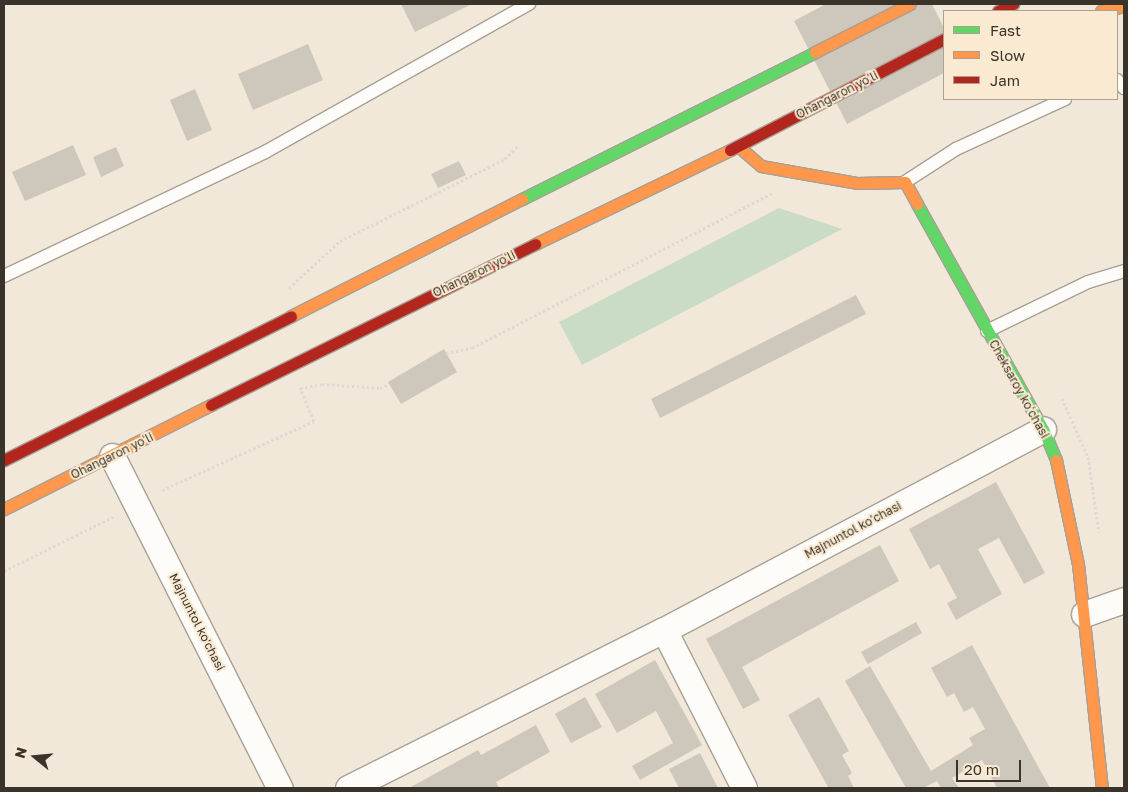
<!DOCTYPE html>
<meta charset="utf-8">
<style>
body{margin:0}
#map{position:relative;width:1128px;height:792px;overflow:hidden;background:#f1e8da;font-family:"Golos Text",sans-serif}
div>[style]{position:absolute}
.green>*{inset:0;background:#cbdcc6}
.building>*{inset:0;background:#cec7bc}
.path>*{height:3px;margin-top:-1.5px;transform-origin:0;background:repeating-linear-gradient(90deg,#dddad6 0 2.5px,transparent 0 5px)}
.roads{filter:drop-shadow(1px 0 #a7a096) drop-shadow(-1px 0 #a7a096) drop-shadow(0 1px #a7a096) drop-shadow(0 -1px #a7a096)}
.lane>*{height:12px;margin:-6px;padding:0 6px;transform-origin:6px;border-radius:6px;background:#fdfcf9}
.street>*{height:25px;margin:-12.5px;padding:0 12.5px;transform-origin:12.5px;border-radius:12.5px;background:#fdfcf9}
.fast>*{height:11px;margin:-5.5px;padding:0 5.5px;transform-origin:5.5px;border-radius:5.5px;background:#63d668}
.slow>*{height:11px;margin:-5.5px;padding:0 5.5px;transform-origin:5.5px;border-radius:5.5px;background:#ff974d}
.jam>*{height:11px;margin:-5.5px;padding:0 5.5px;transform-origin:5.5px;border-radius:5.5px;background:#b3261e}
span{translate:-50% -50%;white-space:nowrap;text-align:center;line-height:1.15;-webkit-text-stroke:4px #faead1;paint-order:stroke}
.street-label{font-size:12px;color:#39332a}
.frame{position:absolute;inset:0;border:5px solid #39332a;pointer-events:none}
.legend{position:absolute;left:943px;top:10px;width:175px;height:90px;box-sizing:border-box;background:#faead1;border:1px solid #ada18e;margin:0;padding:6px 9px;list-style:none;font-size:15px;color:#39332a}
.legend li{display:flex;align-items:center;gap:10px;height:25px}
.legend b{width:25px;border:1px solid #ada18e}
.north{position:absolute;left:10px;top:732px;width:50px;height:50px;-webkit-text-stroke:4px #faead1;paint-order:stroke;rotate:287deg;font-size:14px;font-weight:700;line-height:20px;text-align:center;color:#39332a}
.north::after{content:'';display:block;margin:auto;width:18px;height:22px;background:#39332a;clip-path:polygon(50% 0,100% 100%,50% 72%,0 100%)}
.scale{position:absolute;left:956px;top:760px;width:65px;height:22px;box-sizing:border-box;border:2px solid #39332a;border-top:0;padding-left:6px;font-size:15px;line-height:18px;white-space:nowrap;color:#39332a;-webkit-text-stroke:4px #faead1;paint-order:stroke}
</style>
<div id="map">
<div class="green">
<div style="clip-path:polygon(779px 208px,842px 229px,582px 365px,559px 322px)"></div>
</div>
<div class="building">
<div style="clip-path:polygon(401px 4px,472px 4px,415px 32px)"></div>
<div style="clip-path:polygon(826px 4px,932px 4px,944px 28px,944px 73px,847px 124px,794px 21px)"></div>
<div style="clip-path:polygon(308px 44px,323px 80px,253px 110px,238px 74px)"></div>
<div style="clip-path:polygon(195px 89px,212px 130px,187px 141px,170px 100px)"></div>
<div style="clip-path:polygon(73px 145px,86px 175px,25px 201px,12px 172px)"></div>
<div style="clip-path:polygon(116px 147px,124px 166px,101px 177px,93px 157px)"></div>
<div style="clip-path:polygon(459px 161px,466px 175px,438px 188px,431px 174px)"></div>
<div style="clip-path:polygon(856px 295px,866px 314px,660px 418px,651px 399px)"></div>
<div style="clip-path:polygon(444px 349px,457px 372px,401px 404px,388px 382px)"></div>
<div style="clip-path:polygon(996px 482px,1045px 573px,1024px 584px,999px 538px,978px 549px,1002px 594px,956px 620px,947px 603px,957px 598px,939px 564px,930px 569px,909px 529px)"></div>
<div style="clip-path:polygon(880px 545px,899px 581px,742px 667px,760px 700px,743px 709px,706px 639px)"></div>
<div style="clip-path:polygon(916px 622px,922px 633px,868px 664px,861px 652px)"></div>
<div style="clip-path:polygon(972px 645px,1022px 737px,1050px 788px,997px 788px,982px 760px,952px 778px,959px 788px,941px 788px,937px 781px,923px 788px,906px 788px,845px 681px,870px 666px,931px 771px,973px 745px,969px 738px,985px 729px,973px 707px,964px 712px,954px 693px,947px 697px,931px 668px)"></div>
<div style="clip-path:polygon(655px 660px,702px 745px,640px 780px,632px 766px,673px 743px,656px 711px,617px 733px,595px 694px)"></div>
<div style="clip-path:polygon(585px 697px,602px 727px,571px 743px,555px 714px)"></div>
<div style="clip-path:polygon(819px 697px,849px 751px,842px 755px,852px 773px,848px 776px,854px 788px,828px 787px,788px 715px)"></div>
<div style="clip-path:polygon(536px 725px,550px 752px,496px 782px,499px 788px,409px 788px,478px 750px,481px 755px)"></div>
<div style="clip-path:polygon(700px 753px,718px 788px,679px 788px,669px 769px)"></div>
</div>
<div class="path">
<div style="left:289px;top:288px;width:69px;rotate:-42.7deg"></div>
<div style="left:340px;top:241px;width:184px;rotate:-26.4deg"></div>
<div style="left:505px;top:159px;width:18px;rotate:-45deg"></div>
<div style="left:446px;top:353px;width:26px;rotate:-11deg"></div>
<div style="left:472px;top:348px;width:338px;rotate:-27.3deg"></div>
<div style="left:1062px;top:398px;width:64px;rotate:66.2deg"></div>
<div style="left:1088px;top:457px;width:76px;rotate:81.7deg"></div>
<div style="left:162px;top:490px;width:167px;rotate:-24.4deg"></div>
<div style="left:314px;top:421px;width:36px;rotate:-113deg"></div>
<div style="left:300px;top:388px;width:22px;rotate:-10deg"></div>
<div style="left:322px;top:384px;width:58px;rotate:3.9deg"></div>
<div style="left:380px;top:388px;width:10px;rotate:-24deg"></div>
<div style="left:4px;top:571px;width:122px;rotate:-26.4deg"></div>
</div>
<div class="roads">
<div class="lane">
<div style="left:1117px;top:80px;width:11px;rotate:49deg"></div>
<div style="left:905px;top:182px;width:61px;rotate:-32.9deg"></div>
<div style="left:956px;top:149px;width:120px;rotate:-24.6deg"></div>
<div style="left:4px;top:276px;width:289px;rotate:-25.4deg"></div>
<div style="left:265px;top:152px;width:303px;rotate:-29.3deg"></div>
<div style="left:987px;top:331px;width:112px;rotate:-25.9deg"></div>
<div style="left:1088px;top:282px;width:38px;rotate:-17deg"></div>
</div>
<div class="street">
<div style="left:112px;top:456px;width:372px;rotate:63.2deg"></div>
<div style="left:1084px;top:614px;width:42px;rotate:-19.3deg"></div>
<div style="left:664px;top:630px;width:177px;rotate:63.1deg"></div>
<div style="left:348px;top:788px;width:353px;rotate:-26.6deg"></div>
<div style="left:664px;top:630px;width:429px;rotate:-27.9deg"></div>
</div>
<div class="fast">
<div style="left:522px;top:199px;width:328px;rotate:-26.6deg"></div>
<div style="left:917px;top:204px;width:258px;rotate:60.8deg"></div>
<div style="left:1043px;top:429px;width:34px;rotate:67deg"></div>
</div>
<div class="slow">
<div style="left:1101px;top:11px;width:24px;rotate:-12deg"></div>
<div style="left:815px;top:52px;width:106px;rotate:-26.8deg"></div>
<div style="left:738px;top:146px;width:30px;rotate:41deg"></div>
<div style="left:761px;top:166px;width:97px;rotate:10deg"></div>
<div style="left:857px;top:183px;width:48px;rotate:-1.2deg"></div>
<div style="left:905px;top:182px;width:25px;rotate:61deg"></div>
<div style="left:535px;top:244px;width:216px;rotate:-25.7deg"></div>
<div style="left:291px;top:316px;width:259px;rotate:-26.9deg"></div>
<div style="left:1056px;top:460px;width:106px;rotate:78.1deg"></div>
<div style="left:1078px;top:564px;width:225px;rotate:83.9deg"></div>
<div style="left:4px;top:509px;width:232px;rotate:-26.7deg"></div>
</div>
<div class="jam">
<div style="left:998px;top:11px;width:17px;rotate:-25deg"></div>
<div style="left:730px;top:150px;width:241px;rotate:-27.4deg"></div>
<div style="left:211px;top:405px;width:362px;rotate:-26.4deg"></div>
<div style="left:4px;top:460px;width:321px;rotate:-26.6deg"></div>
</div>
</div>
<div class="street-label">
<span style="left:837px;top:95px;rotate:-27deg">Ohangaron yoʻli</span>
<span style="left:474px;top:274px;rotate:-26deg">Ohangaron yoʻli</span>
<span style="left:1019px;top:389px;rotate:61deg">Cheksaroy koʻchasi</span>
<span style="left:112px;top:456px;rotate:-26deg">Ohangaron yoʻli</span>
<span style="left:853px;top:530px;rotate:-28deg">Majnuntol ko'chasi</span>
<span style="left:197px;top:622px;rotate:63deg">Majnuntol ko'chasi</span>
</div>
<div class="frame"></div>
<ul class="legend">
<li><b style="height:6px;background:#63d668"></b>Fast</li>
<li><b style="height:6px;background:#ff974d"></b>Slow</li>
<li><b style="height:6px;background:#b3261e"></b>Jam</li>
</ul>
<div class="north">N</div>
<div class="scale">20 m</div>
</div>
